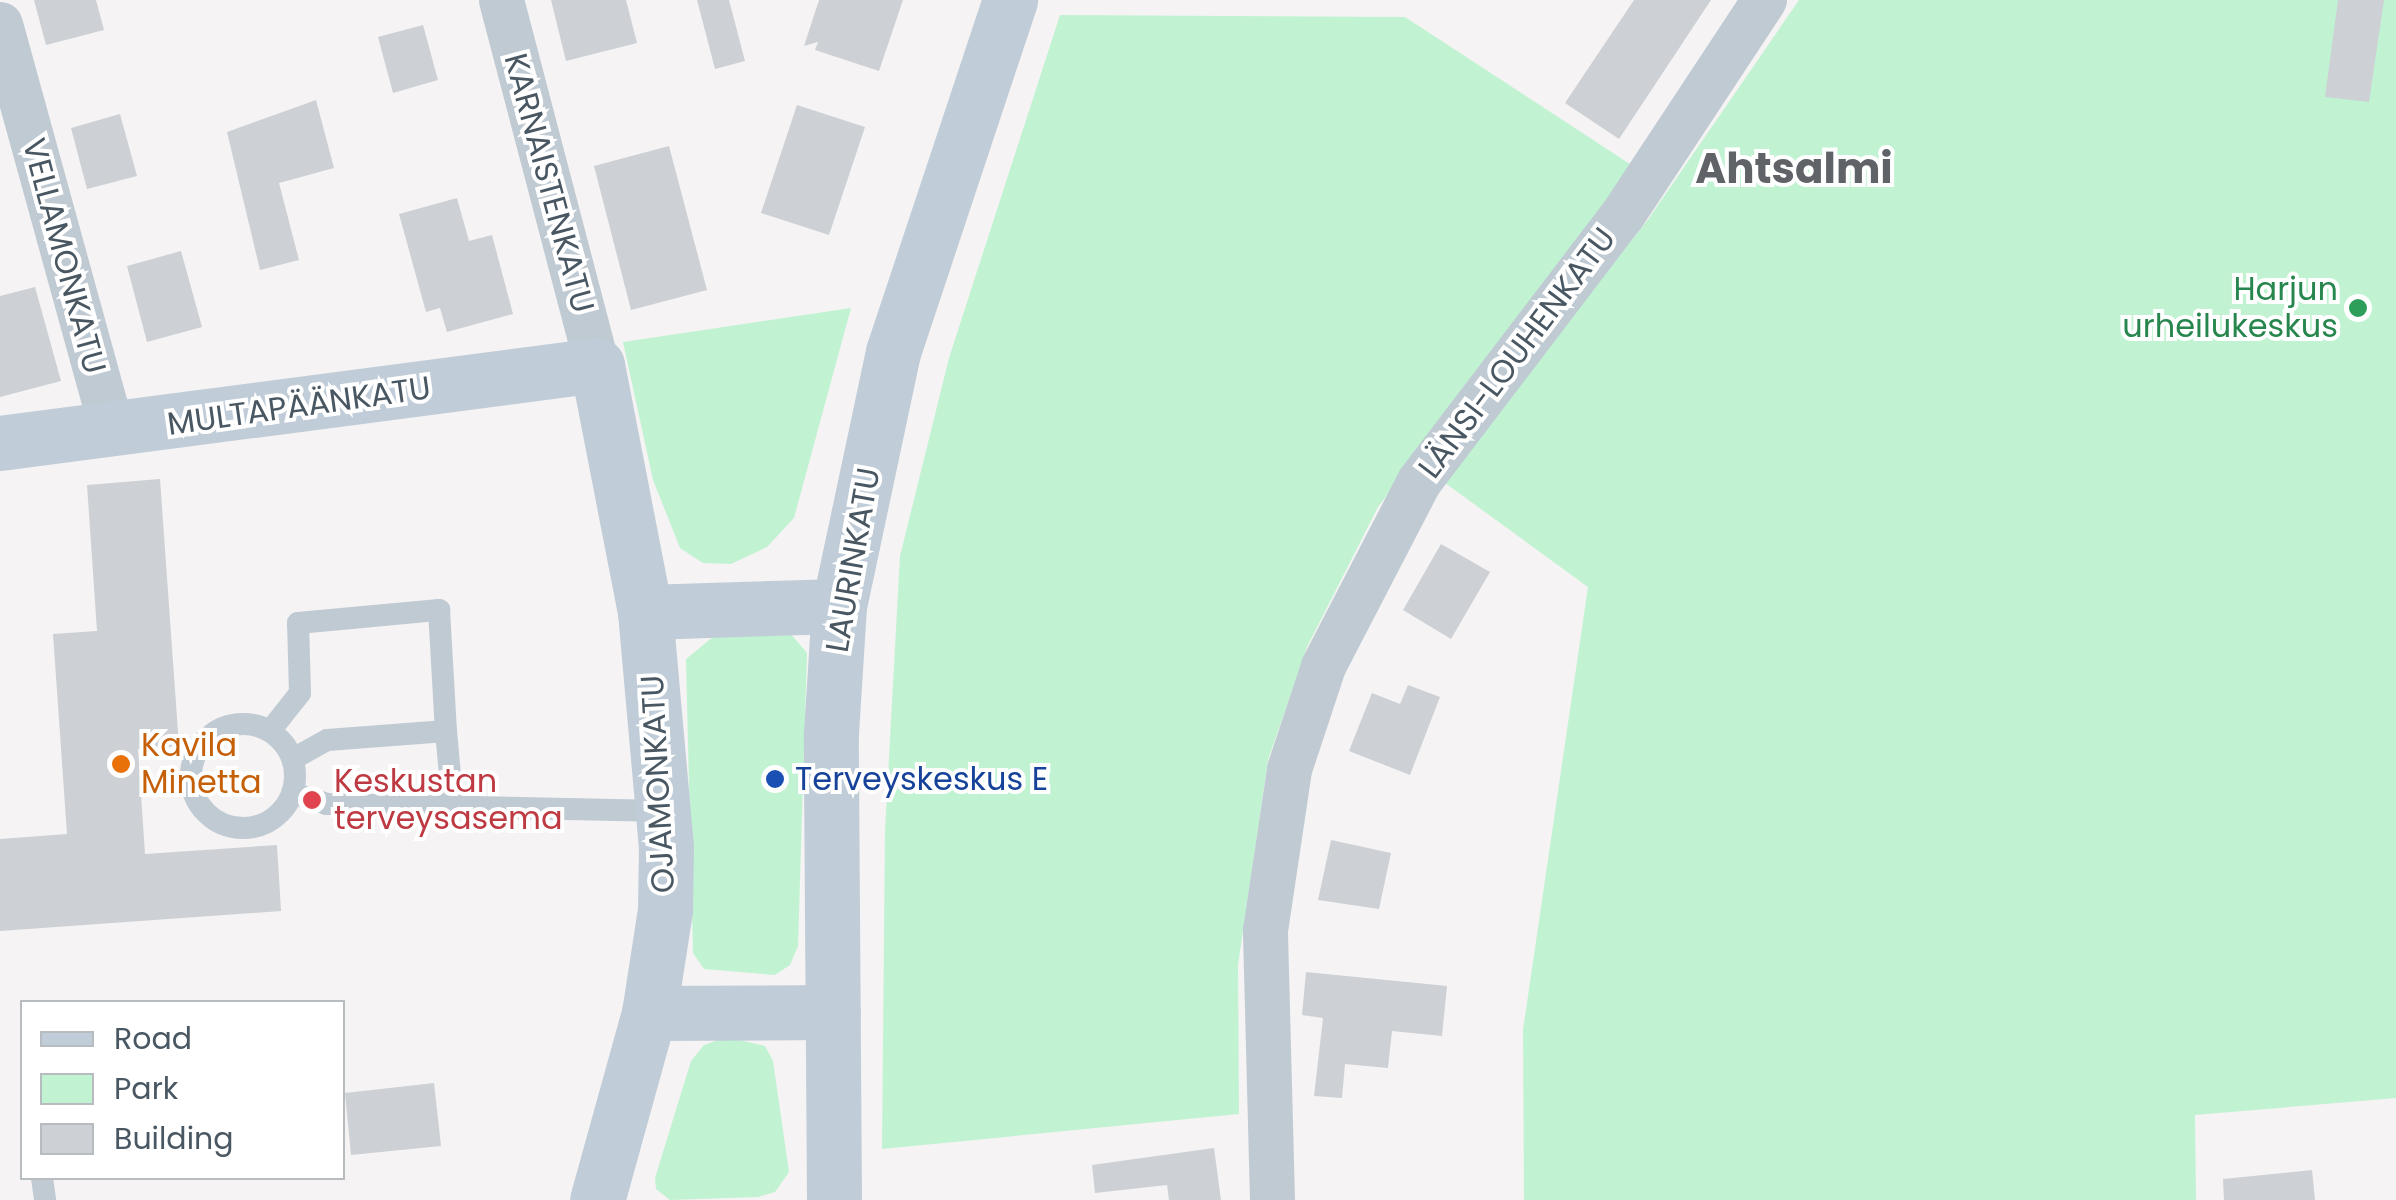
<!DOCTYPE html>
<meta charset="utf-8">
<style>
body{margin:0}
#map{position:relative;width:2396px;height:1200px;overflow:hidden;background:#f5f3f3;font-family:Poppins,sans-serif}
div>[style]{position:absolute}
.green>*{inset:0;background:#c1f3d3}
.building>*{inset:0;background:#cdd0d5}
.lane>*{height:22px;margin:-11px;padding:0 11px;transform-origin:11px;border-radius:11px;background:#c0cad3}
.lane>.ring{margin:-11px;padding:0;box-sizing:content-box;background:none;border:22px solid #c0cad3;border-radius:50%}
.street>*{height:45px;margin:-22.5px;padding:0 22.5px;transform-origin:22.5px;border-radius:22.5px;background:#c0cad3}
.secondary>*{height:55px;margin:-27.5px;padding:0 27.5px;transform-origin:27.5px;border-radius:27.5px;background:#c0ccd7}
.dots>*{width:28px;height:28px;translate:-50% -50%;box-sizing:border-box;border:5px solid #fff;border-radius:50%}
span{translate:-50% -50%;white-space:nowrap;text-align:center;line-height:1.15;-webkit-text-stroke:8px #fff;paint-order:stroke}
.street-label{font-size:32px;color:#495762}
.leisure-label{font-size:32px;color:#27864d}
.right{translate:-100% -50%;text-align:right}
.food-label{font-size:32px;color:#c56008}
.left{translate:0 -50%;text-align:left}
.transit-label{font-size:32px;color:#164399}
.health-label{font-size:32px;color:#be3a42}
.district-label{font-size:42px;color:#5f6368;font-weight:700}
.legend{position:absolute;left:20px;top:1000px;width:325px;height:180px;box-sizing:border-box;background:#fff;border:2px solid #b6bcc0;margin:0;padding:12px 18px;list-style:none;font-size:30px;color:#495762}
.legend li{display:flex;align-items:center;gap:20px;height:50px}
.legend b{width:50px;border:2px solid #b6bcc0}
</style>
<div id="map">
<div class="green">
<div style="clip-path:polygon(1799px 0,2396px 0,2396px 1098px,2195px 1115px,2196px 1200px,1524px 1200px,1523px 1030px,1588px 587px,1441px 480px,1647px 221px)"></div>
<div style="clip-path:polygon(1060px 15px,1405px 17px,1633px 166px,1378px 507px,1307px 647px,1268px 760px,1238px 965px,1239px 1114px,882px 1149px,885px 830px,900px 556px,949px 358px)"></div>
<div style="clip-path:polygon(851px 308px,794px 518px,767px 547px,731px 564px,703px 563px,680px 548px,653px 480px,623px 342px)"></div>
<div style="clip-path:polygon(719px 632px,790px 633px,807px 653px,798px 946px,790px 965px,775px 975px,704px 969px,693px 953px,686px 659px)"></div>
<div style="clip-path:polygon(727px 1037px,765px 1046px,773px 1061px,789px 1172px,775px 1192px,758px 1197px,670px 1200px,656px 1189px,655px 1178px,691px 1061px,704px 1045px)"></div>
</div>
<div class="building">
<div style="clip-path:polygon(34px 0,96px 0,104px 30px,46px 45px)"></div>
<div style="clip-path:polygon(551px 0,626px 0,637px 43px,566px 61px)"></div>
<div style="clip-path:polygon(697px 0,729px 0,745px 61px,715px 69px)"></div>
<div style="clip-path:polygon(819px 0,903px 0,879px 71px,815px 50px,818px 42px,804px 46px)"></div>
<div style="clip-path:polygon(1634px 0,1711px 0,1619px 139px,1565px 103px)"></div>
<div style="clip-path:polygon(2338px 0,2384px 0,2369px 102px,2325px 97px)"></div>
<div style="clip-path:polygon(423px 25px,438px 80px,393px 93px,378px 37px)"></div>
<div style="clip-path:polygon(316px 100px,334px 168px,279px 183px,299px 260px,260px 270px,227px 132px)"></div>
<div style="clip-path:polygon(797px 105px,865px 127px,829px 235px,761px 213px)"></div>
<div style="clip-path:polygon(120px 114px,137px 176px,87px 189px,71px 128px)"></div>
<div style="clip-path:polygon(669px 146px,707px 290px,631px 310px,594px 166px)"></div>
<div style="clip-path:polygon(457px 198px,469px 241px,492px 235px,513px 314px,447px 332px,440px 308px,426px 312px,399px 214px)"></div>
<div style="clip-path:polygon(181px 251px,202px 327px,147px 342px,127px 266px)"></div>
<div style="clip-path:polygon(35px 287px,61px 381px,0 397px,0 296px)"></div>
<div style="clip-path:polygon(160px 479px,179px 746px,138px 749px,145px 854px,277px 845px,281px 911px,0 931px,0 839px,67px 834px,53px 634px,97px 631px,87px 485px)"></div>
<div style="clip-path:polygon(1441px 544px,1490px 572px,1451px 639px,1403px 610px)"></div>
<div style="clip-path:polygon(1408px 685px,1440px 697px,1410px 775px,1349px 751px,1372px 693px,1400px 704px)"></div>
<div style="clip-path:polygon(1331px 840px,1391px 853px,1379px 909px,1318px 900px)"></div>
<div style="clip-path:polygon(1306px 972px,1447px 986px,1442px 1036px,1392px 1031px,1388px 1068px,1345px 1064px,1342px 1098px,1314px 1096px,1323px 1018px,1302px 1015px)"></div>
<div style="clip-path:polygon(434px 1083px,441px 1146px,351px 1155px,345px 1093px)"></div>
<div style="clip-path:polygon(1214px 1148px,1221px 1200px,1169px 1200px,1167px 1185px,1095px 1193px,1092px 1165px)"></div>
<div style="clip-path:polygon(2312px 1170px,2315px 1200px,2224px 1200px,2223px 1179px)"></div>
</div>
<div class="lane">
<div class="ring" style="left:191px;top:724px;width:82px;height:82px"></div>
<div style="left:270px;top:731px;width:48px;rotate:-51.7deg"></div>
<div style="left:300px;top:693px;width:70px;rotate:-91.6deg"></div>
<div style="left:298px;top:623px;width:142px;rotate:-5.3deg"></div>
<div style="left:439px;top:610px;width:121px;rotate:86.7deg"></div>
<div style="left:446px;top:731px;width:119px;rotate:175.7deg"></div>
<div style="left:327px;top:740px;width:39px;rotate:151deg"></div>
<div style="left:446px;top:731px;width:77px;rotate:84.8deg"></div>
<div style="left:293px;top:793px;width:35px;rotate:18deg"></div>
<div style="left:326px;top:804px;width:337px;rotate:1.2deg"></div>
<div style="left:42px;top:1178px;width:22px;rotate:82deg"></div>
</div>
<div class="street">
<div style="left:501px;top:0;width:377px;rotate:75.3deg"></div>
<div style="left:0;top:24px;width:422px;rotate:74.6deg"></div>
<div style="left:1272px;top:1200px;width:270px;rotate:-91.5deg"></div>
<div style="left:1265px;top:930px;width:163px;rotate:-81.5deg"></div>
<div style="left:1289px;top:769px;width:108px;rotate:-71.7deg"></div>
<div style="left:1323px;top:666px;width:208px;rotate:-62.6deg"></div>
<div style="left:1419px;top:481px;width:335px;rotate:-52.7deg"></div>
<div style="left:1622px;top:215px;width:258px;rotate:-56.6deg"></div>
</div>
<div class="secondary">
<div style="left:0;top:443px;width:602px;rotate:-7.44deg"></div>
<div style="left:597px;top:365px;width:252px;rotate:79deg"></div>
<div style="left:645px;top:612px;width:236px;rotate:84.9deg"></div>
<div style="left:666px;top:847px;width:63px;rotate:90.9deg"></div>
<div style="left:665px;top:910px;width:104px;rotate:98.8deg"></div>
<div style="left:649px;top:1013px;width:194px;rotate:105.5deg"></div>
<div style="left:645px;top:612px;width:194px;rotate:-1.8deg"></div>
<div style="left:649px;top:1013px;width:184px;rotate:-0.3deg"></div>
<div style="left:834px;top:1200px;width:467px;rotate:-90.4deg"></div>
<div style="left:831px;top:733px;width:127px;rotate:-86.4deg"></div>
<div style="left:839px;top:606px;width:260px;rotate:-78deg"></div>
<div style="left:893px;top:352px;width:371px;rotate:-71.6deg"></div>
</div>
<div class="dots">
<div style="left:2358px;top:308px;background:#2e9e5b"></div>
<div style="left:121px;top:764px;background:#e8710a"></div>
<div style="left:775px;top:779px;background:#1a4fb4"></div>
<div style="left:312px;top:800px;background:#e0444e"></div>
</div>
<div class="street-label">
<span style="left:549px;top:183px;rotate:75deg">KARNAISTENKATU</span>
<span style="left:64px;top:256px;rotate:75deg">VELLAMONKATU</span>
<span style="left:1517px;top:353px;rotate:-53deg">LÄNSI-LOUHENKATU</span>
<span style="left:299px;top:406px;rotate:-8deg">MULTAPÄÄNKATU</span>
<span style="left:853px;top:560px;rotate:-80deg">LAURINKATU</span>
<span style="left:658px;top:784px;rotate:-93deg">OJAMONKATU</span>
</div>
<div class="leisure-label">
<span class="right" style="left:2338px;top:308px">Harjun<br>urheilukeskus</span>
</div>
<div class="food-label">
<span class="left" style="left:141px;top:764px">Kavila<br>Minetta</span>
</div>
<div class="transit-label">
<span class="left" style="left:795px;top:779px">Terveyskeskus E</span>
</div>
<div class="health-label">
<span class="left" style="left:334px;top:800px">Keskustan<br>terveysasema</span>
</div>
<div class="district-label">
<span style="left:1794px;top:169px">Ahtsalmi</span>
</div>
<ul class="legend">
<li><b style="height:12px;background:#c0ccd7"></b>Road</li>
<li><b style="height:28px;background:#c1f3d3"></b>Park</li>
<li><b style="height:28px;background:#cdd0d5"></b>Building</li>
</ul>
</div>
